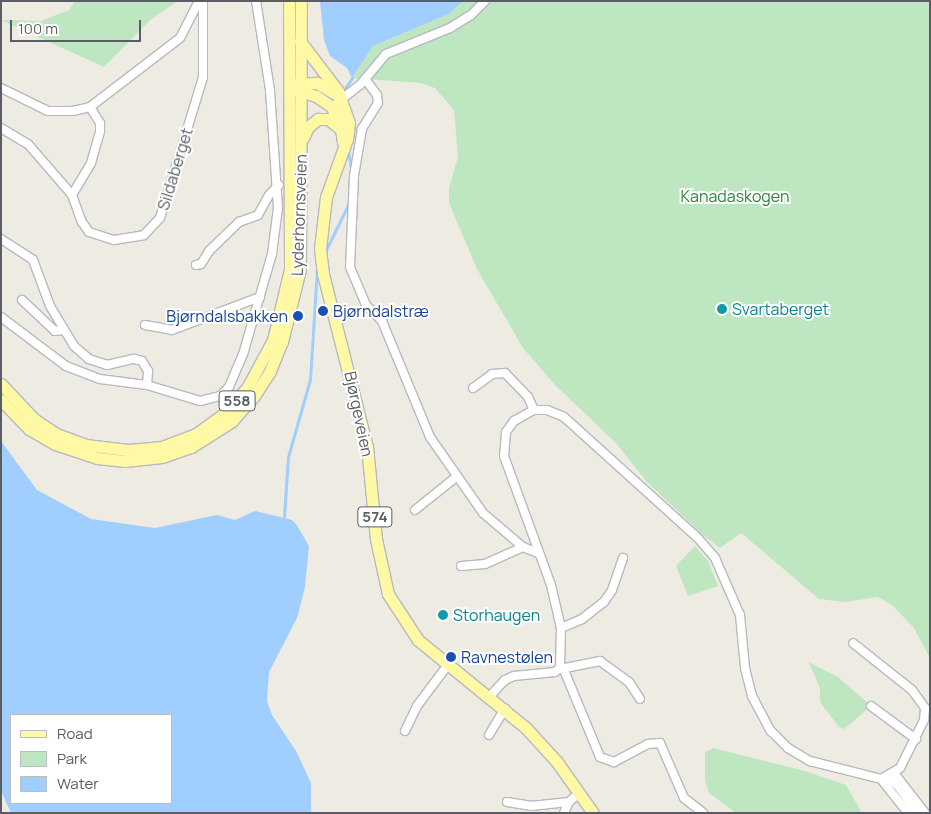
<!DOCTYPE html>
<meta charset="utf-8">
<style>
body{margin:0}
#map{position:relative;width:931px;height:814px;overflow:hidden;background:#eeece2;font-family:Manrope,sans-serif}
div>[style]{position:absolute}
.green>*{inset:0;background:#bde6c1}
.water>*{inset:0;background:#a0ceff}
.stream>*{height:2.5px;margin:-1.25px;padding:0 1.25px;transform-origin:1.25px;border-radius:1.25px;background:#a0ceff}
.roads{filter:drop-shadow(1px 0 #b7b9bf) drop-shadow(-1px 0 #b7b9bf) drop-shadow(0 1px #b7b9bf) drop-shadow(0 -1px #b7b9bf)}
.street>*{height:8px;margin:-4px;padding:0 4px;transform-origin:4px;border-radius:4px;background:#fff}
.primary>*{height:11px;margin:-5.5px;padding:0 5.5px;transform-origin:5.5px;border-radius:5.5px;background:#fff8a5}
.dots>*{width:14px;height:14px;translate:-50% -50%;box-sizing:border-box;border:2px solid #fff;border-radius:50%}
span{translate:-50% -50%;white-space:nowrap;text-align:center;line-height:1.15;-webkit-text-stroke:4px #fff;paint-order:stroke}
.shield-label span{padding:1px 4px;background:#fff;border:1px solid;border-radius:4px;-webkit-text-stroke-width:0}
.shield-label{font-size:15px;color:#5a5d63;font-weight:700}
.street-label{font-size:16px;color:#5a5d63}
.park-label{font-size:16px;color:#31833c}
.culture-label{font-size:16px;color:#0d838f}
.left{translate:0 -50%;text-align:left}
.transit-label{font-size:16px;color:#164399}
.right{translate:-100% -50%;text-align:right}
.frame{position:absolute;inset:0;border:2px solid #5a5d63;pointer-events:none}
.legend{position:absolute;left:10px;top:714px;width:162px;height:90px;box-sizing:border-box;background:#fff;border:1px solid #bdbec1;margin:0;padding:6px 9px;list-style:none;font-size:15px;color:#5a5d63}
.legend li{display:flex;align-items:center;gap:10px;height:25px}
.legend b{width:25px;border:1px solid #bdbec1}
.scale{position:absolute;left:10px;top:20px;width:131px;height:22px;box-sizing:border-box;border:2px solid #5a5d63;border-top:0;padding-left:6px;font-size:15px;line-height:18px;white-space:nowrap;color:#5a5d63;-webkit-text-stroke:4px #fff;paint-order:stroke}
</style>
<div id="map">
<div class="green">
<div style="clip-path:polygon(75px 1px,178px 1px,150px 20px,104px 67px,1px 20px,41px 21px,69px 10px)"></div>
<div style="clip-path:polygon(463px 1px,930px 1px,930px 658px,914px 628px,892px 605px,878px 597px,845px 602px,819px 599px,741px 533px,720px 548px,703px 535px,647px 482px,616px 443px,555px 385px,523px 348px,477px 269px,449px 203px,449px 188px,458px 157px,454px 110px,435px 88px,421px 83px,352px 78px,373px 46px,449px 14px)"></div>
<div style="clip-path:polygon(695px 546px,708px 561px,718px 586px,688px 596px,676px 566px)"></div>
<div style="clip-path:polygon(809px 662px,838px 677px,871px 706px,844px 729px,839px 727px,820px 702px,820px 689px)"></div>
<div style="clip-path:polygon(713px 748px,805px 771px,846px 785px,862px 813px,736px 813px,709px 793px,705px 781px,705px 752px)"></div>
</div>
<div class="water">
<div style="clip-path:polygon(320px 1px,463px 1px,449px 14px,373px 46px,352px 78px,347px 68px,330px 56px,324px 40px)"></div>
<div style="clip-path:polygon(evenodd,1px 441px,37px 490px,91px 519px,155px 528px,217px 515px,235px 520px,255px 511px,292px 520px,296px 524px,309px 546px,305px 587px,297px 618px,269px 672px,267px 701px,272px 715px,296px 751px,311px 783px,311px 813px,11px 813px,1px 791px,1px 441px,11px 715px,171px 715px,171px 803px,11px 803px,11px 715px)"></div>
</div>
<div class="stream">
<div style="left:342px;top:93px;width:18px;rotate:-56deg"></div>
<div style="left:348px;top:148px;width:22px;rotate:80deg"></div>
<div style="left:325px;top:252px;width:57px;rotate:-63.9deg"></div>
<div style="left:284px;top:517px;width:60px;rotate:-86.2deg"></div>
<div style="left:288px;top:457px;width:80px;rotate:-74.1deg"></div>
<div style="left:310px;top:380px;width:112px;rotate:-86.4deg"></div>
</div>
<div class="roads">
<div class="street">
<div style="left:365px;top:79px;width:20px;rotate:53deg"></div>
<div style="left:377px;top:95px;width:8px;rotate:83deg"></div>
<div style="left:378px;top:103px;width:31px;rotate:122deg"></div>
<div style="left:362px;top:129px;width:48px;rotate:99.7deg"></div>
<div style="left:354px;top:176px;width:91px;rotate:92.5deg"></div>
<div style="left:350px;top:267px;width:41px;rotate:67.2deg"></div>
<div style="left:366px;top:305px;width:23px;rotate:45deg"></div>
<div style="left:382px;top:321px;width:126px;rotate:67.5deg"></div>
<div style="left:430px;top:437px;width:93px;rotate:55.1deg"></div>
<div style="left:483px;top:513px;width:52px;rotate:40.4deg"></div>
<div style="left:523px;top:547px;width:16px;rotate:22deg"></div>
<div style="left:1px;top:88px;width:52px;rotate:26.1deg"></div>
<div style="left:48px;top:111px;width:25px"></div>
<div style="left:73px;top:111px;width:17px;rotate:-13deg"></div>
<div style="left:90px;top:107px;width:113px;rotate:-37.5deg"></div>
<div style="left:180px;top:38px;width:42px;rotate:-62.8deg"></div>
<div style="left:338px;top:102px;width:28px;rotate:-38deg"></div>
<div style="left:360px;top:85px;width:40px;rotate:-50deg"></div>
<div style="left:386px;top:54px;width:69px;rotate:-22.1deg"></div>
<div style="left:450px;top:28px;width:25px;rotate:-32deg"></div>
<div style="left:471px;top:15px;width:20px;rotate:-45deg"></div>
<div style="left:1px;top:128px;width:31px;rotate:31deg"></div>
<div style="left:28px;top:144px;width:67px;rotate:49.2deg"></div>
<div style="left:72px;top:195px;width:29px;rotate:70deg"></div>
<div style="left:82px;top:222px;width:12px;rotate:55deg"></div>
<div style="left:89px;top:232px;width:26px;rotate:18deg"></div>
<div style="left:114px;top:240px;width:30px;rotate:-9deg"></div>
<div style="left:144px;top:235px;width:23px;rotate:-47deg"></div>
<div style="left:160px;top:218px;width:147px;rotate:-73deg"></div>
<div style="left:203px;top:77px;width:76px;rotate:-90deg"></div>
<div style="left:72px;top:195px;width:37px;rotate:-59deg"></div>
<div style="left:91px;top:163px;width:33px;rotate:-74deg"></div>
<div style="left:100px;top:131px;width:8px;rotate:-90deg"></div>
<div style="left:100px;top:123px;width:19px;rotate:-122deg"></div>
<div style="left:1px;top:239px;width:38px;rotate:33deg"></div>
<div style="left:33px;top:260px;width:49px;rotate:69.7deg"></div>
<div style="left:50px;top:306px;width:47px;rotate:59deg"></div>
<div style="left:74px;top:346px;width:20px;rotate:41deg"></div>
<div style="left:89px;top:359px;width:19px;rotate:18deg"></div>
<div style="left:107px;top:365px;width:28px;rotate:-13deg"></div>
<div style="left:134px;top:359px;width:8px;rotate:14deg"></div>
<div style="left:142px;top:361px;width:12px;rotate:59deg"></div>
<div style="left:148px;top:371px;width:14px;rotate:94deg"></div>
<div style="left:196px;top:265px;width:5px;rotate:-11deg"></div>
<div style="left:201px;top:264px;width:15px;rotate:-58deg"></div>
<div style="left:209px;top:251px;width:42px;rotate:-44deg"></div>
<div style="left:239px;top:222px;width:20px;rotate:-20deg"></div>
<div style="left:258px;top:215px;width:23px;rotate:-61deg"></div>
<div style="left:269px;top:195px;width:14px;rotate:-45deg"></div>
<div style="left:22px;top:300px;width:45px;rotate:43.2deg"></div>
<div style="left:55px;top:331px;width:8px;rotate:-7deg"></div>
<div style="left:1px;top:317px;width:81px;rotate:37deg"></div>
<div style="left:66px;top:366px;width:36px;rotate:21deg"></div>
<div style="left:100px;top:379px;width:47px;rotate:7.3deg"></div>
<div style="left:147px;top:385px;width:55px;rotate:16.8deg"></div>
<div style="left:200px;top:401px;width:21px;rotate:-14deg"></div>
<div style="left:220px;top:396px;width:13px;rotate:-45deg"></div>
<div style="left:229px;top:387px;width:39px;rotate:-67deg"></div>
<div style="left:244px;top:351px;width:101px;rotate:-73.9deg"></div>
<div style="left:272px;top:254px;width:46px;rotate:-82.6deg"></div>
<div style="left:278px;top:208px;width:118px;rotate:-93.9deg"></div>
<div style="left:270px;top:90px;width:90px;rotate:-98.9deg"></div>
<div style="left:145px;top:325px;width:27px;rotate:10deg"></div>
<div style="left:172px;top:330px;width:94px;rotate:-20.6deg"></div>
<div style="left:473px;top:388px;width:24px;rotate:-36deg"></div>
<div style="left:492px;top:374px;width:13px;rotate:-4deg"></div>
<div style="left:505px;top:373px;width:33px;rotate:46deg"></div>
<div style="left:528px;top:397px;width:14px;rotate:65deg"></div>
<div style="left:415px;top:510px;width:53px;rotate:-38.8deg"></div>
<div style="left:461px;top:566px;width:24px;rotate:-5deg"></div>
<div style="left:485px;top:564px;width:42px;rotate:-24.1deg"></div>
<div style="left:561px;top:628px;width:23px;rotate:-23deg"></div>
<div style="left:582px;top:619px;width:28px;rotate:-38deg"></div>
<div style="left:604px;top:602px;width:14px;rotate:-56deg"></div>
<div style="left:612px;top:590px;width:34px;rotate:-71deg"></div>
<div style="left:560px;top:669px;width:41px;rotate:-11.3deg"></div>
<div style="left:600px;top:661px;width:36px;rotate:36deg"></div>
<div style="left:629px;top:682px;width:20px;rotate:57deg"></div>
<div style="left:564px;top:670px;width:94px;rotate:67.5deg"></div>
<div style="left:600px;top:757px;width:15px;rotate:20deg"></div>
<div style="left:614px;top:762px;width:38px;rotate:-28deg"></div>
<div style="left:648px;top:744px;width:12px;rotate:-5deg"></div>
<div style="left:660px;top:743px;width:60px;rotate:66.4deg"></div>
<div style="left:684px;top:798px;width:24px;rotate:38deg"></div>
<div style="left:489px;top:697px;width:23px;rotate:-47deg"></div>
<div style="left:505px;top:680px;width:10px;rotate:-24deg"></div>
<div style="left:514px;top:676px;width:41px;rotate:-5.6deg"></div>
<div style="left:555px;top:672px;width:6px;rotate:-39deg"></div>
<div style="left:560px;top:668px;width:40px;rotate:-88.6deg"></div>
<div style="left:561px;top:628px;width:44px;rotate:-103.1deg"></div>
<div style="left:551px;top:585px;width:137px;rotate:-110deg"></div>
<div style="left:504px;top:456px;width:24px;rotate:-85deg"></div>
<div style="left:506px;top:432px;width:14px;rotate:-54deg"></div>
<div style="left:514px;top:421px;width:23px;rotate:-29deg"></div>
<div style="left:534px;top:410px;width:13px"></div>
<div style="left:547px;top:410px;width:18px;rotate:22deg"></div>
<div style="left:564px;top:417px;width:179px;rotate:42.1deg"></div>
<div style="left:697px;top:537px;width:28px;rotate:49deg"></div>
<div style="left:715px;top:558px;width:62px;rotate:66.3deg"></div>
<div style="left:740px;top:615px;width:53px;rotate:84.6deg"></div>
<div style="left:745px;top:668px;width:29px;rotate:76deg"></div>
<div style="left:752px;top:696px;width:40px;rotate:62deg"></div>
<div style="left:771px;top:731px;width:24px;rotate:45deg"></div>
<div style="left:788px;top:748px;width:26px;rotate:31deg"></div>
<div style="left:810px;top:761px;width:73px;rotate:14.2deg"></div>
<div style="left:881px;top:779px;width:22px;rotate:-30deg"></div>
<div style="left:900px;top:768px;width:54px;rotate:-63.4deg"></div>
<div style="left:924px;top:720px;width:12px;rotate:-85deg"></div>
<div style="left:925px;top:708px;width:22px;rotate:-126deg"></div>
<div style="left:912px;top:690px;width:75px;rotate:-141.5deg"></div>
<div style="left:871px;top:706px;width:56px;rotate:36.3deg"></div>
<div style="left:405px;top:731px;width:28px;rotate:-64deg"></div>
<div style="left:417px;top:706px;width:50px;rotate:-53.1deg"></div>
<div style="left:489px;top:735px;width:31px;rotate:-59deg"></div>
<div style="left:894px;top:773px;width:51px;rotate:52.2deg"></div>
<div style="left:887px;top:777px;width:14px;rotate:39deg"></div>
<div style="left:898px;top:786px;width:33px;rotate:55deg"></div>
<div style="left:881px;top:779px;width:43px;rotate:51.5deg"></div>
<div style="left:507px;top:802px;width:24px;rotate:9deg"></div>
<div style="left:531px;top:806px;width:38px;rotate:-6deg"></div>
<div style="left:564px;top:813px;width:12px;rotate:-66deg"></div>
<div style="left:569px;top:802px;width:13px;rotate:-42deg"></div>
</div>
<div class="primary">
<div style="left:300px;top:41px;width:63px;rotate:52.8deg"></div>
<div style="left:338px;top:91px;width:34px;rotate:71deg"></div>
<div style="left:349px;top:123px;width:16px;rotate:97deg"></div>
<div style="left:347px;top:139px;width:62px;rotate:109.9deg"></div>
<div style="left:326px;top:197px;width:52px;rotate:96.6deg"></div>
<div style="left:320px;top:249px;width:25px;rotate:83deg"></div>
<div style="left:323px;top:274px;width:178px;rotate:75.7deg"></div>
<div style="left:367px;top:446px;width:93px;rotate:84.5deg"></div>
<div style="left:376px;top:539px;width:56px;rotate:77.7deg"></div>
<div style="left:388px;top:594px;width:55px;rotate:56.9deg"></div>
<div style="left:418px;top:640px;width:139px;rotate:39.2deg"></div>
<div style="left:526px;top:728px;width:46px;rotate:47.6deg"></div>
<div style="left:557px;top:762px;width:62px;rotate:54.8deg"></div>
<div style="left:295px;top:84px;width:22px;rotate:-3deg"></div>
<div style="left:317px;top:83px;width:23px;rotate:31deg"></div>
<div style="left:295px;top:90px;width:22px;rotate:16deg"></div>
<div style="left:316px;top:96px;width:18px;rotate:34deg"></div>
<div style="left:331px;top:106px;width:19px;rotate:62deg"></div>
<div style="left:340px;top:123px;width:19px;rotate:81deg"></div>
<div style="left:303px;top:138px;width:12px;rotate:-66deg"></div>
<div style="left:308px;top:127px;width:13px;rotate:-39deg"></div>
<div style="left:318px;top:119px;width:10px"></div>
<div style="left:328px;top:119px;width:16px;rotate:38deg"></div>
<div style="left:1px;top:384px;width:48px;rotate:46.7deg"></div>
<div style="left:34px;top:419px;width:27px;rotate:34deg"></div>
<div style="left:56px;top:434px;width:32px;rotate:20deg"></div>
<div style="left:86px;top:445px;width:42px;rotate:6.8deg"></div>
<div style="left:128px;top:450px;width:34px;rotate:-5deg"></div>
<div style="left:162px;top:447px;width:36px;rotate:-21deg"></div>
<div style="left:196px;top:434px;width:36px;rotate:-36deg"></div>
<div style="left:225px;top:413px;width:33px;rotate:-49deg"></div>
<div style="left:247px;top:388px;width:55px;rotate:-61.6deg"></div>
<div style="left:273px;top:340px;width:73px;rotate:-76.5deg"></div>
<div style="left:290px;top:269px;width:268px;rotate:-90.2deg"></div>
<div style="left:1px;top:400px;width:40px;rotate:46deg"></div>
<div style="left:29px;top:429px;width:30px;rotate:30deg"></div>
<div style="left:55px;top:444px;width:44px;rotate:18.4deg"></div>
<div style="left:97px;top:458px;width:28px;rotate:6deg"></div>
<div style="left:125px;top:461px;width:37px;rotate:-6deg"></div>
<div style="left:162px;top:457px;width:31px;rotate:-19deg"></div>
<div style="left:191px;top:447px;width:49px;rotate:-32.4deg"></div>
<div style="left:232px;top:421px;width:33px;rotate:-49deg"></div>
<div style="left:254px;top:396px;width:30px;rotate:-57deg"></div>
<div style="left:270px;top:371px;width:31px;rotate:-68deg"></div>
<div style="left:282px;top:342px;width:75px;rotate:-76.1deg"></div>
<div style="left:300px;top:269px;width:268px;rotate:-89.8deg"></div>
</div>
</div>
<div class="dots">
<div style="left:722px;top:309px;background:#0f9aa8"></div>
<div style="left:323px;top:311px;background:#1a4fb4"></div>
<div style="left:298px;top:316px;background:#1a4fb4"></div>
<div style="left:443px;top:615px;background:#0f9aa8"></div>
<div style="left:451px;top:657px;background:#1a4fb4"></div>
</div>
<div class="shield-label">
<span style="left:237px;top:401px">558</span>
<span style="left:375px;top:517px">574</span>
</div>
<div class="street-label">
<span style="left:175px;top:169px;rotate:-73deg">Sildaberget</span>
<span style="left:299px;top:215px;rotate:-88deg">Lyderhornsveien</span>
<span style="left:359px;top:414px;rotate:78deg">Bjørgeveien</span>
</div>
<div class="park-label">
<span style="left:735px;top:196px">Kanadaskogen</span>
</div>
<div class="culture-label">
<span class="left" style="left:732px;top:309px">Svartaberget</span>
<span class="left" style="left:453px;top:615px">Storhaugen</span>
</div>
<div class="transit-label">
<span class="left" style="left:333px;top:311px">Bjørndalstræ</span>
<span class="right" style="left:288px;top:316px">Bjørndalsbakken</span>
<span class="left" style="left:461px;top:657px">Ravnestølen</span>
</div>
<div class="frame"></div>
<ul class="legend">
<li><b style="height:6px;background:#fff8a5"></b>Road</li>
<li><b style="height:14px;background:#bde6c1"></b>Park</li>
<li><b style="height:14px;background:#a0ceff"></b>Water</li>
</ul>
<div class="scale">100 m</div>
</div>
